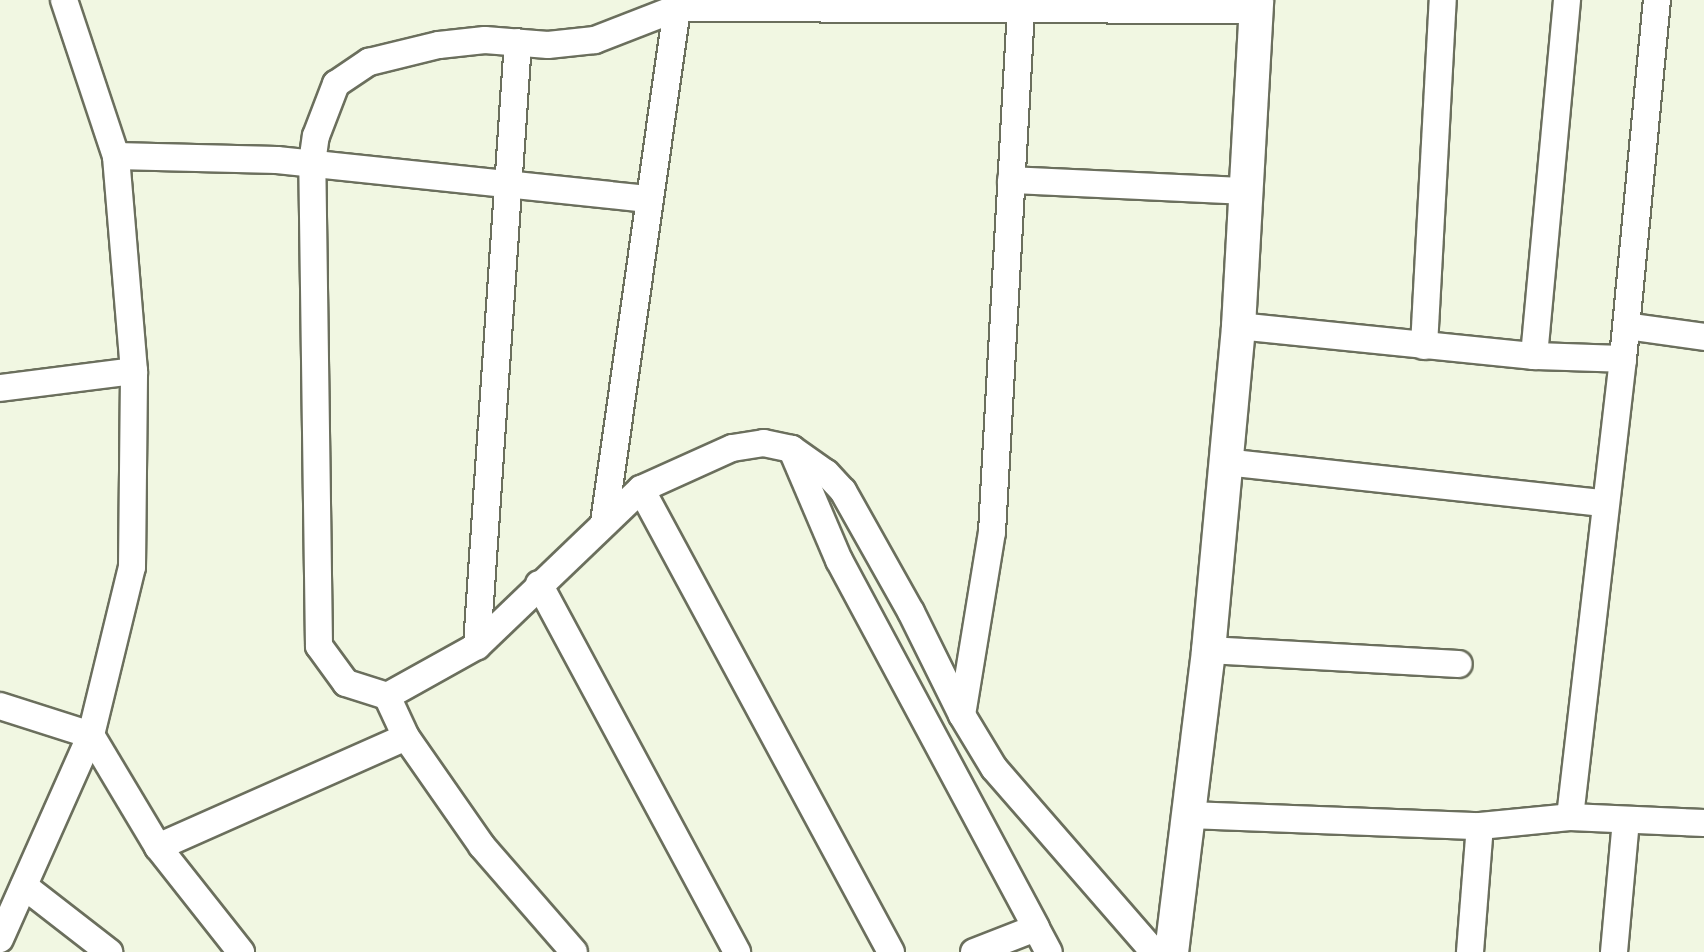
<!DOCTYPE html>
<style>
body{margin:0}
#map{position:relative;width:1704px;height:952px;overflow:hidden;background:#f1f7e2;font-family:Inter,sans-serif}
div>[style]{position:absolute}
.roads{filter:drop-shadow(2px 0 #6b6f5d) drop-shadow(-2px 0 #6b6f5d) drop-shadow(0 2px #6b6f5d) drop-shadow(0 -2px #6b6f5d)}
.street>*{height:26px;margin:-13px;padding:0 13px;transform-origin:13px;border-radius:13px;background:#fff}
.secondary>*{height:33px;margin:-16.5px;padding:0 16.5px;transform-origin:16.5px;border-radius:16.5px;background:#fff}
span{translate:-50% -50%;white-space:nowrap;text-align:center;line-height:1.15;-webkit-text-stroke:4.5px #fff;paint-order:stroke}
</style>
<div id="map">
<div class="roads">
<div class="street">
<div style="left:64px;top:0;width:164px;rotate:71.6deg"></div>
<div style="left:1011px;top:180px;width:234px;rotate:2.7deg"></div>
<div style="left:1238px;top:326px;width:298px;rotate:5.8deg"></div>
<div style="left:1534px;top:356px;width:358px;rotate:-84.7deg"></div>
<div style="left:1626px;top:326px;width:79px;rotate:8deg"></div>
<div style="left:1424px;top:346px;width:347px;rotate:-86.9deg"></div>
<div style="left:1534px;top:356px;width:89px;rotate:1.9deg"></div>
<div style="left:0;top:388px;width:135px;rotate:-7.2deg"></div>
<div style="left:792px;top:450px;width:120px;rotate:66.9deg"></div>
<div style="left:839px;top:560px;width:417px;rotate:61.8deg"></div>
<div style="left:1225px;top:462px;width:381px;rotate:6.2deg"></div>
<div style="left:641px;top:489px;width:526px;rotate:61.63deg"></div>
<div style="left:604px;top:523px;width:520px;rotate:-81.93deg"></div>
<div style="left:539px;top:584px;width:418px;rotate:61.7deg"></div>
<div style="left:477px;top:646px;width:605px;rotate:-86.12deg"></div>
<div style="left:1208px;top:650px;width:251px;rotate:3.2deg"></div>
<div style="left:387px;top:696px;width:45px;rotate:65.1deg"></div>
<div style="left:0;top:706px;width:96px;rotate:17.7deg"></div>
<div style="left:91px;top:735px;width:131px;rotate:59.1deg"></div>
<div style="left:158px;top:847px;width:134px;rotate:51.7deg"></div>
<div style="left:962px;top:715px;width:185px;rotate:-80.7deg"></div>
<div style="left:992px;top:532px;width:525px;rotate:-86.83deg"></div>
<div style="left:1189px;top:815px;width:291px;rotate:2.2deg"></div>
<div style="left:1480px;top:826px;width:90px;rotate:-5.7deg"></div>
<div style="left:1570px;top:817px;width:134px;rotate:2.6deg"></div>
<div style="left:1570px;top:817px;width:461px;rotate:-83.4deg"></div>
<div style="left:1623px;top:359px;width:361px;rotate:-84.6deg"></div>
<div style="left:158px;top:847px;width:271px;rotate:-23.9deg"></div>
<div style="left:406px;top:737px;width:133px;rotate:55.1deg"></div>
<div style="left:482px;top:846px;width:140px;rotate:49deg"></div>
<div style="left:24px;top:886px;width:108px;rotate:37.8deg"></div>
<div style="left:0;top:939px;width:223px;rotate:-66deg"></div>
<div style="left:91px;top:735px;width:173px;rotate:-76.3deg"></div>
<div style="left:132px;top:567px;width:196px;rotate:-89.4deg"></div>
<div style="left:134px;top:371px;width:216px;rotate:-94.8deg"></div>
<div style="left:116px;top:156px;width:161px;rotate:1.4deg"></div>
<div style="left:277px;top:160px;width:375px;rotate:6deg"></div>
<div style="left:974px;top:952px;width:66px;rotate:-21.2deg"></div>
<div style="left:1036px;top:928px;width:27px;rotate:62deg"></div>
<div style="left:1154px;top:952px;width:244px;rotate:-131deg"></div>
<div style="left:994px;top:768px;width:62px;rotate:-121.1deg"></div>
<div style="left:962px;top:715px;width:115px;rotate:-116.3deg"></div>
<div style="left:911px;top:612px;width:139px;rotate:-119.3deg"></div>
<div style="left:843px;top:491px;width:25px;rotate:-133deg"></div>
<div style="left:826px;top:473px;width:42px;rotate:-144.8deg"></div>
<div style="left:792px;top:449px;width:29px;rotate:-168deg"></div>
<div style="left:764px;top:443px;width:32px;rotate:171deg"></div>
<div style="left:732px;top:448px;width:100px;rotate:155.7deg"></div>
<div style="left:641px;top:489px;width:227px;rotate:136.2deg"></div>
<div style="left:477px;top:646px;width:103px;rotate:150.9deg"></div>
<div style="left:387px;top:696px;width:43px;rotate:-162.4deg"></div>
<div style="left:346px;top:683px;width:46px;rotate:-126.1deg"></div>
<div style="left:319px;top:646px;width:483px;rotate:-90.8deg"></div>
<div style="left:312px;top:163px;width:27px;rotate:-82deg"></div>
<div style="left:316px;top:136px;width:56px;rotate:-69deg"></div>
<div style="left:336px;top:84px;width:40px;rotate:-34deg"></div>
<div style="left:369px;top:62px;width:72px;rotate:-13.7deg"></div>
<div style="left:439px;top:45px;width:46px;rotate:-6.2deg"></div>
<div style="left:485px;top:40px;width:63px;rotate:4.5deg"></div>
<div style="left:548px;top:45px;width:47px;rotate:-6.1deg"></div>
<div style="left:595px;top:40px;width:88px;rotate:-21.3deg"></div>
<div style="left:677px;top:8px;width:578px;rotate:0.2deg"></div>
<div style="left:1470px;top:952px;width:126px;rotate:-85.5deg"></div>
<div style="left:1614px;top:952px;width:132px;rotate:-84.8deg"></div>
</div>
<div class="secondary">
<div style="left:1171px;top:952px;width:304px;rotate:-83deg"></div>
<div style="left:1208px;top:650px;width:325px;rotate:-84.7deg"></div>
<div style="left:1238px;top:326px;width:326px;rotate:-86.8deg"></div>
</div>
</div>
</div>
